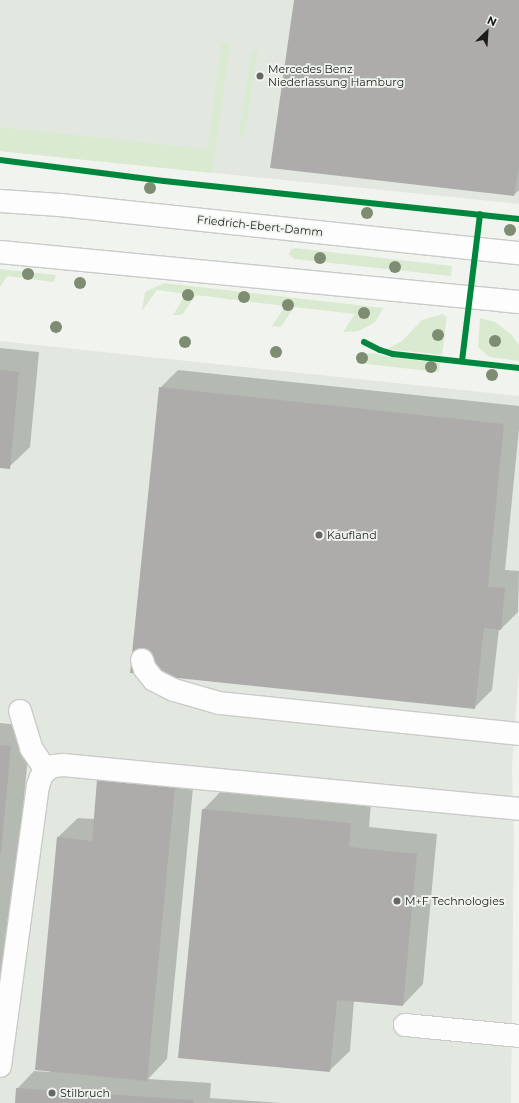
<!DOCTYPE html>
<style>
body{margin:0}
#map{position:relative;width:519px;height:1103px;overflow:hidden;background:#f1f3ef;font-family:Montserrat,sans-serif}
div>[style]{position:absolute}
.built>*{inset:0;background:#e2e8df}
.green>*{inset:0;background:#daead1}
.shadow>*{inset:0;background:#0003}
.building>*{inset:0;background:#adacab}
.roads{filter:drop-shadow(1px 0 #c9cbc8) drop-shadow(-1px 0 #c9cbc8) drop-shadow(0 1px #c9cbc8) drop-shadow(0 -1px #c9cbc8)}
.minor>*{height:22px;margin:-11px;padding:0 11px;transform-origin:11px;border-radius:11px;background:#fdfdfd}
.major>*{height:22px;margin:-11px;padding:0 11px;transform-origin:11px;border-radius:11px;background:#fdfdfd}
.cycleway>*{height:6px;margin:-3px;padding:0 3px;transform-origin:3px;border-radius:3px;background:#00873e}
.trees>*{width:12px;height:12px;margin:-6px;border-radius:50%;background:#7e8d72}
.dots>*{width:11px;height:11px;translate:-50% -50%;box-sizing:border-box;border:2px solid #f0f4ee;border-radius:50%}
span{translate:-50% -50%;white-space:nowrap;text-align:center;line-height:1.15;-webkit-text-stroke:3.5px #f0f4ee;paint-order:stroke}
.poi-label{font-size:11px;color:#1c1d1b}
.left{translate:0 -50%;text-align:left}
.street-label{font-size:11px;color:#1c1d1b}
.north{position:absolute;left:467px;top:12px;width:40px;height:40px;-webkit-text-stroke:3px #f0f4ee;paint-order:stroke;rotate:25deg;font-size:11px;font-weight:700;line-height:16px;text-align:center;color:#1c1d1b}
.north::after{content:'';display:block;margin:auto;width:14px;height:18px;background:#1c1d1b;clip-path:polygon(50% 0,100% 100%,50% 72%,0 100%)}
</style>
<div id="map">
<div class="built">
<div style="clip-path:polygon(0 0,519px 0,519px 204px,0 151px)"></div>
<div style="clip-path:polygon(0 341px,519px 396px,519px 668px,512px 768px,514px 836px,511px 1103px,0 1103px)"></div>
</div>
<div class="green">
<div style="clip-path:polygon(222px 43px,230px 44px,212px 173px,0 151px,0 127px,207px 149px)"></div>
<div style="clip-path:polygon(252px 50px,258px 50px,244px 136px,239px 135px)"></div>
<div style="clip-path:polygon(295px 248px,452px 266px,451px 276px,294px 259px,289px 254px,291px 249px)"></div>
<div style="clip-path:polygon(0 269px,56px 275px,54px 282px,7px 276px,0 287px)"></div>
<div style="clip-path:polygon(164px 283px,383px 308px,376px 321px,367px 327px,358px 331px,343px 332px,355px 314px,294px 307px,281px 327px,272px 326px,285px 306px,196px 295px,182px 315px,173px 315px,186px 294px,157px 290px,142px 311px,145px 292px)"></div>
<div style="clip-path:polygon(443px 314px,447px 317px,442px 355px,387px 349px,402px 341px,422px 320px)"></div>
<div style="clip-path:polygon(480px 318px,495px 322px,512px 335px,519px 345px,519px 361px,489px 357px,478px 347px)"></div>
<div style="clip-path:polygon(374px 353px,388px 357px,440px 363px,439px 372px,357px 363px,358px 355px)"></div>
</div>
<div class="shadow">
<div style="clip-path:polygon(295px 0,519px 0,519px 190px,514px 195px)"></div>
<div style="clip-path:polygon(0 348px,39px 352px,30px 447px,9px 467px,0 467px)"></div>
<div style="clip-path:polygon(178px 370px,519px 406px,519px 429px,505px 570px,519px 571px,518px 612px,501px 629px,499px 629px,492px 690px,474px 708px,160px 388px)"></div>
<div style="clip-path:polygon(0 723px,31px 726px,5px 993px,0 998px)"></div>
<div style="clip-path:polygon(119px 760px,195px 767px,167px 1059px,148px 1079px,211px 1083px,210px 1098px,281px 1103px,16px 1103px,17px 1089px,34px 1071px,50px 1072px,57px 838px,78px 818px,95px 819px,98px 780px)"></div>
<div style="clip-path:polygon(223px 789px,371px 803px,369px 827px,437px 834px,423px 984px,403px 1005px,354px 1000px,350px 1051px,329px 1071px,203px 810px)"></div>
</div>
<div class="building">
<div style="clip-path:polygon(294px 0,519px 0,519px 165px,514px 196px,270px 168px)"></div>
<div style="clip-path:polygon(0 370px,19px 372px,10px 469px,0 468px)"></div>
<div style="clip-path:polygon(159px 387px,504px 424px,488px 587px,505px 588px,501px 630px,484px 628px,475px 709px,130px 673px)"></div>
<div style="clip-path:polygon(0 745px,11px 746px,1px 853px,0 853px)"></div>
<div style="clip-path:polygon(97px 780px,175px 787px,147px 1081px,35px 1070px,57px 837px,92px 841px)"></div>
<div style="clip-path:polygon(202px 809px,351px 823px,349px 847px,417px 854px,403px 1006px,337px 1000px,330px 1072px,178px 1058px)"></div>
<div style="clip-path:polygon(16px 1088px,194px 1100px,194px 1103px,15px 1103px)"></div>
</div>
<div class="roads">
<div class="minor">
<div style="left:142px;top:660px;width:9px;rotate:72deg"></div>
<div style="left:145px;top:669px;width:14px;rotate:51deg"></div>
<div style="left:154px;top:680px;width:22px;rotate:27deg"></div>
<div style="left:174px;top:690px;width:47px;rotate:16.1deg"></div>
<div style="left:219px;top:703px;width:302px;rotate:5.9deg"></div>
<div style="left:20px;top:711px;width:39px;rotate:73deg"></div>
<div style="left:31px;top:748px;width:27px;rotate:56deg"></div>
<div style="left:405px;top:1025px;width:115px;rotate:5.5deg"></div>
<div style="left:0;top:1066px;width:283px;rotate:-82.3deg"></div>
<div style="left:38px;top:786px;width:9px;rotate:-72deg"></div>
<div style="left:41px;top:777px;width:9px;rotate:-54deg"></div>
<div style="left:46px;top:770px;width:9px;rotate:-27deg"></div>
<div style="left:54px;top:766px;width:10px;rotate:-6deg"></div>
<div style="left:64px;top:765px;width:457px;rotate:5.5deg"></div>
</div>
<div class="major">
<div style="left:0;top:201px;width:60px;rotate:3.8deg"></div>
<div style="left:60px;top:205px;width:462px;rotate:6deg"></div>
<div style="left:0;top:252px;width:521px;rotate:5.5deg"></div>
</div>
</div>
<div class="cycleway">
<div style="left:0;top:160px;width:165px;rotate:7.3deg"></div>
<div style="left:164px;top:181px;width:357px;rotate:6.1deg"></div>
<div style="left:364px;top:342px;width:18px;rotate:27deg"></div>
<div style="left:380px;top:350px;width:14px;rotate:17deg"></div>
<div style="left:393px;top:354px;width:127px;rotate:6.3deg"></div>
<div style="left:462px;top:361px;width:148px;rotate:-83deg"></div>
</div>
<div class="trees">
<div style="left:150px;top:188px"></div>
<div style="left:367px;top:213px"></div>
<div style="left:510px;top:230px"></div>
<div style="left:320px;top:258px"></div>
<div style="left:395px;top:267px"></div>
<div style="left:28px;top:274px"></div>
<div style="left:80px;top:283px"></div>
<div style="left:188px;top:295px"></div>
<div style="left:244px;top:297px"></div>
<div style="left:288px;top:305px"></div>
<div style="left:364px;top:313px"></div>
<div style="left:56px;top:327px"></div>
<div style="left:438px;top:335px"></div>
<div style="left:495px;top:341px"></div>
<div style="left:185px;top:342px"></div>
<div style="left:276px;top:352px"></div>
<div style="left:362px;top:358px"></div>
<div style="left:431px;top:367px"></div>
<div style="left:492px;top:375px"></div>
</div>
<div class="dots">
<div style="left:260px;top:76px;background:#676865"></div>
<div style="left:319px;top:535px;background:#676865"></div>
<div style="left:397px;top:901px;background:#676865"></div>
<div style="left:52px;top:1093px;background:#676865"></div>
</div>
<div class="poi-label">
<span class="left" style="left:268px;top:76px">Mercedes Benz<br>Niederlassung Hamburg</span>
<span class="left" style="left:327px;top:535px">Kaufland</span>
<span class="left" style="left:405px;top:901px">M+F Technologies</span>
<span class="left" style="left:60px;top:1093px">Stilbruch</span>
</div>
<div class="street-label">
<span style="left:260px;top:226px;rotate:6deg">Friedrich-Ebert-Damm</span>
</div>
<div class="north">N</div>
</div>
